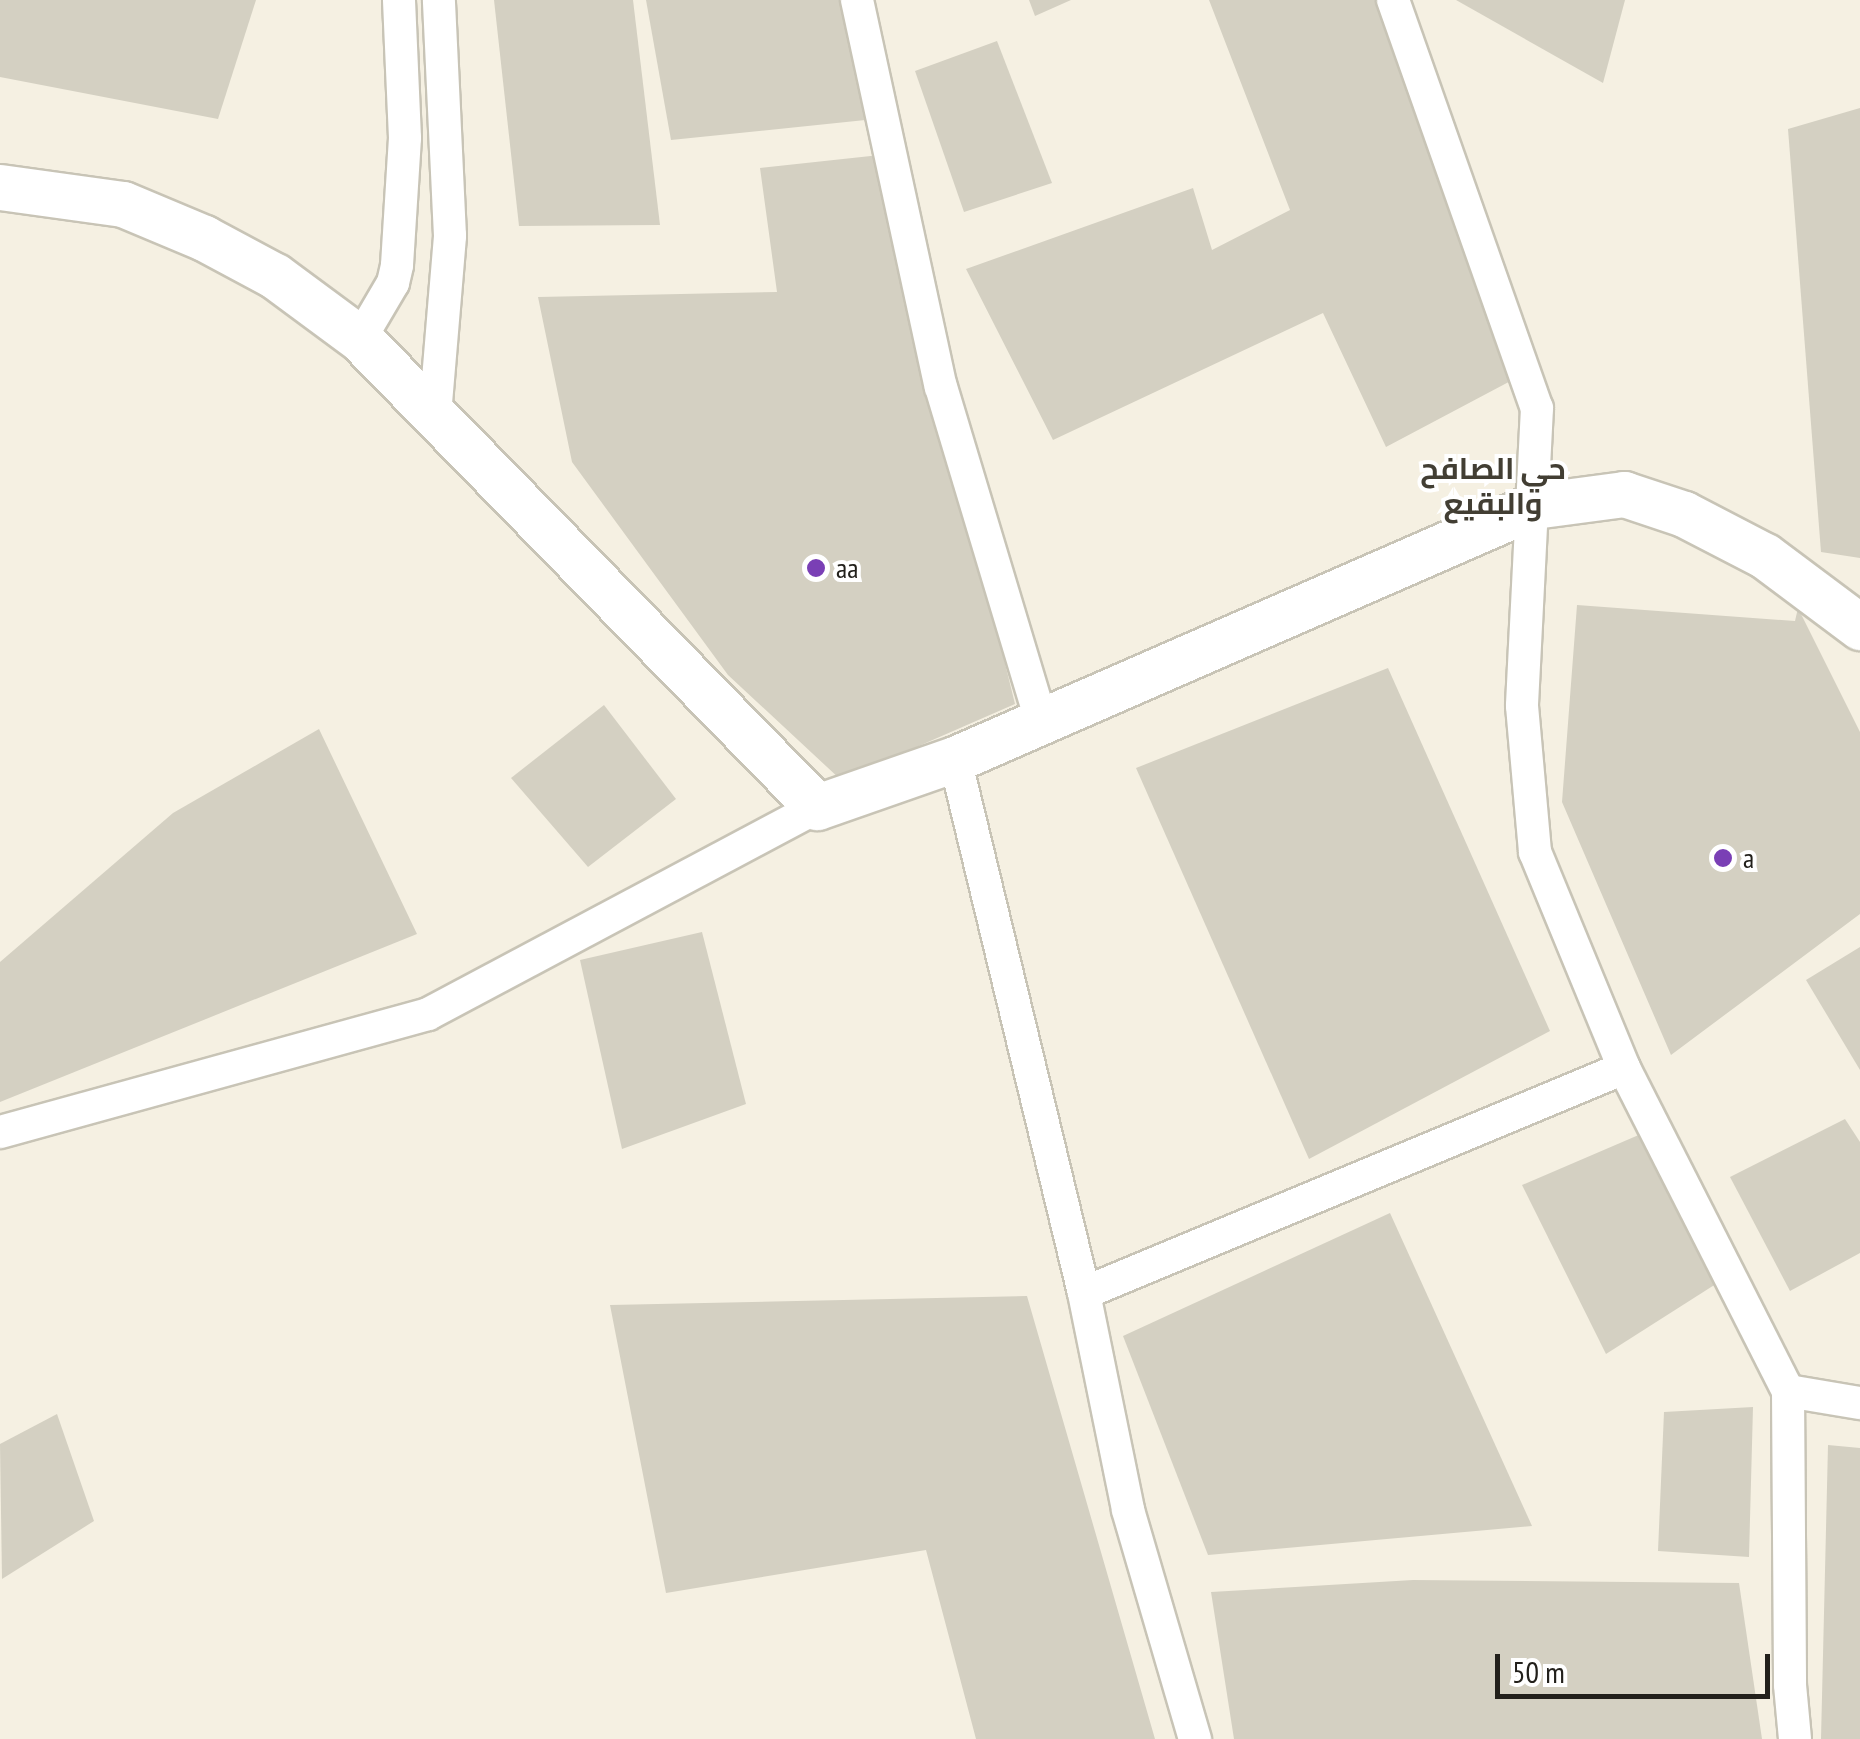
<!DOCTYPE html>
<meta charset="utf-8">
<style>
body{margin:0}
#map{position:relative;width:1860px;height:1739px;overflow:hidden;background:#f5f0e2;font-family:"PT Sans Narrow",Cairo,sans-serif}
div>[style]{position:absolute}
.building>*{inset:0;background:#d4d0c2}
.roads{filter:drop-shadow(2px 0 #c8c4b6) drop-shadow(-2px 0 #c8c4b6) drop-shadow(0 2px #c8c4b6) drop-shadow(0 -2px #c8c4b6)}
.street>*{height:32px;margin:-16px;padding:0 16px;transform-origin:16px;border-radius:16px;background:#fff}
.secondary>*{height:45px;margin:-22.5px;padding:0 22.5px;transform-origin:22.5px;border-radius:22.5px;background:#fff}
.dots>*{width:28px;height:28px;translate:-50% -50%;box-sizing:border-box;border:5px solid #fff;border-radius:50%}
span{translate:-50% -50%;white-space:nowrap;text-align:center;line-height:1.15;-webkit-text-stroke:8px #fff;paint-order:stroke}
.poi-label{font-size:28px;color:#22201b}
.left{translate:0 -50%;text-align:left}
.neighbourhood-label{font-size:30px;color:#423e33;font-weight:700}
.scale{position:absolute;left:1495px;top:1654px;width:275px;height:45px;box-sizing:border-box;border:5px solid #22201b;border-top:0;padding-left:12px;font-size:30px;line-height:35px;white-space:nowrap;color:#22201b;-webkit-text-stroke:8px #fff;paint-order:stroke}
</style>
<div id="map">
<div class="building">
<div style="clip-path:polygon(0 0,256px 0,218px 119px,0 77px)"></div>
<div style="clip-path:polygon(494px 0,633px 0,660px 225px,519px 226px)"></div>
<div style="clip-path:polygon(646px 0,847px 0,875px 119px,671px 140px)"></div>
<div style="clip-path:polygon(1029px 0,1071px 0,1035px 16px)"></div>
<div style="clip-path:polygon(1209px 0,1377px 0,1520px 376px,1386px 447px,1323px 313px,1053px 440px,966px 269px,1193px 188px,1212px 250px,1290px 210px)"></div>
<div style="clip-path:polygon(1456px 0,1625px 0,1603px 83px)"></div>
<div style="clip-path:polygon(997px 41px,1052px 183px,964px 212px,915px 71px)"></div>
<div style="clip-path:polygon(1860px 108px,1860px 558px,1821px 552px,1788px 129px)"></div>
<div style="clip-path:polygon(880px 155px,1015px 704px,841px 780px,728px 675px,572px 462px,538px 297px,777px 292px,760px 168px)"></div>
<div style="clip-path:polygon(1577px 605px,1795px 621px,1798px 608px,1860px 732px,1860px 914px,1671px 1055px,1562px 802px)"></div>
<div style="clip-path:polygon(1388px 668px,1550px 1031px,1309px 1159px,1136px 768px)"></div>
<div style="clip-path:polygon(604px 705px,676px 799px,588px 867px,511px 778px)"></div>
<div style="clip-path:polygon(319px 729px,417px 934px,0 1102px,0 962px,173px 813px)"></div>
<div style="clip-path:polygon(702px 932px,746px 1104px,622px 1149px,580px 960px)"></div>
<div style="clip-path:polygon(1860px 947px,1860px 1070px,1806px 980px)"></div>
<div style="clip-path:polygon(1845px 1119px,1860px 1142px,1860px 1253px,1790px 1291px,1730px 1177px)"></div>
<div style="clip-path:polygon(1641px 1134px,1719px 1282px,1606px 1354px,1522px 1185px)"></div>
<div style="clip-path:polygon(1390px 1213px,1532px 1526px,1208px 1555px,1123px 1336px)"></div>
<div style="clip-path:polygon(1027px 1296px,1155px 1739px,976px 1739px,926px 1550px,666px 1593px,610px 1305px)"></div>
<div style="clip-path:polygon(1753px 1407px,1749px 1557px,1658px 1551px,1664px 1412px)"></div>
<div style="clip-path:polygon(57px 1414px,94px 1521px,2px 1579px,0 1444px)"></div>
<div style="clip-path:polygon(1828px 1445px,1860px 1448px,1860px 1739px,1821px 1739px)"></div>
<div style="clip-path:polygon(1413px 1580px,1739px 1583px,1762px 1739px,1234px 1739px,1211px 1592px)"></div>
</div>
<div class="roads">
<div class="street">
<div style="left:857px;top:0;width:396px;rotate:77.8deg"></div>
<div style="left:941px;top:387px;width:345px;rotate:73.3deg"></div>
<div style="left:1393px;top:0;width:433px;rotate:70.6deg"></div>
<div style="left:1537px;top:408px;width:298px;rotate:92.9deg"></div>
<div style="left:1522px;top:706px;width:147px;rotate:84.9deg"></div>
<div style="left:1535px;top:852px;width:234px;rotate:67.6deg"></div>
<div style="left:1624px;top:1068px;width:362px;rotate:63.1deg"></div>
<div style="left:1788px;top:1391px;width:294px;rotate:89.6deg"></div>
<div style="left:1790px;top:1685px;width:54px;rotate:84.7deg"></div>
<div style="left:360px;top:339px;width:65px;rotate:-59.5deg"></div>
<div style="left:393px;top:283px;width:18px;rotate:-77deg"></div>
<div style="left:397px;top:265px;width:127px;rotate:-86.4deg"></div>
<div style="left:405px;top:138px;width:138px;rotate:-92.5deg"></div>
<div style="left:435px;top:415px;width:180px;rotate:-85.2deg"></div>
<div style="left:450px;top:236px;width:236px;rotate:-92.7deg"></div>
<div style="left:955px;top:759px;width:549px;rotate:76.42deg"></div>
<div style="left:1084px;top:1293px;width:221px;rotate:78.5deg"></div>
<div style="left:1128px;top:1510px;width:239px;rotate:73.7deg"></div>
<div style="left:0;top:1132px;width:444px;rotate:-15.4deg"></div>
<div style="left:428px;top:1014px;width:441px;rotate:-28deg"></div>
<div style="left:1084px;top:1293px;width:585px;rotate:-22.62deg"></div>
<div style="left:1788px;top:1391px;width:73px;rotate:9.5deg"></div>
</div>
<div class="secondary">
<div style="left:0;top:187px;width:124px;rotate:7.9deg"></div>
<div style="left:123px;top:204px;width:88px;rotate:22.8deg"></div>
<div style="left:204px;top:238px;width:81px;rotate:28.2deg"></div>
<div style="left:275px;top:276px;width:106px;rotate:36.5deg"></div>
<div style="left:360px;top:339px;width:654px;rotate:45.68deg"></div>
<div style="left:817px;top:807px;width:146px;rotate:-19.2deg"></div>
<div style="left:955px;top:759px;width:632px;rotate:-23.6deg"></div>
<div style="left:1534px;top:506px;width:91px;rotate:-7.6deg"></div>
<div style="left:1624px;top:494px;width:63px;rotate:18.4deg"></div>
<div style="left:1684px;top:514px;width:91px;rotate:27.4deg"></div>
<div style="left:1765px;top:556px;width:119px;rotate:36.8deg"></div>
</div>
</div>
<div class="dots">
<div style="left:816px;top:568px;background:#7a3fb5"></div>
<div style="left:1723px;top:858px;background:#7a3fb5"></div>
</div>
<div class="poi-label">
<span class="left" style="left:836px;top:568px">aa</span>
<span class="left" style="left:1743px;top:858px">a</span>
</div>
<div class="neighbourhood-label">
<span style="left:1493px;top:485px">حي الصافح<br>والبقيع</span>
</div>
<div class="scale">50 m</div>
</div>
